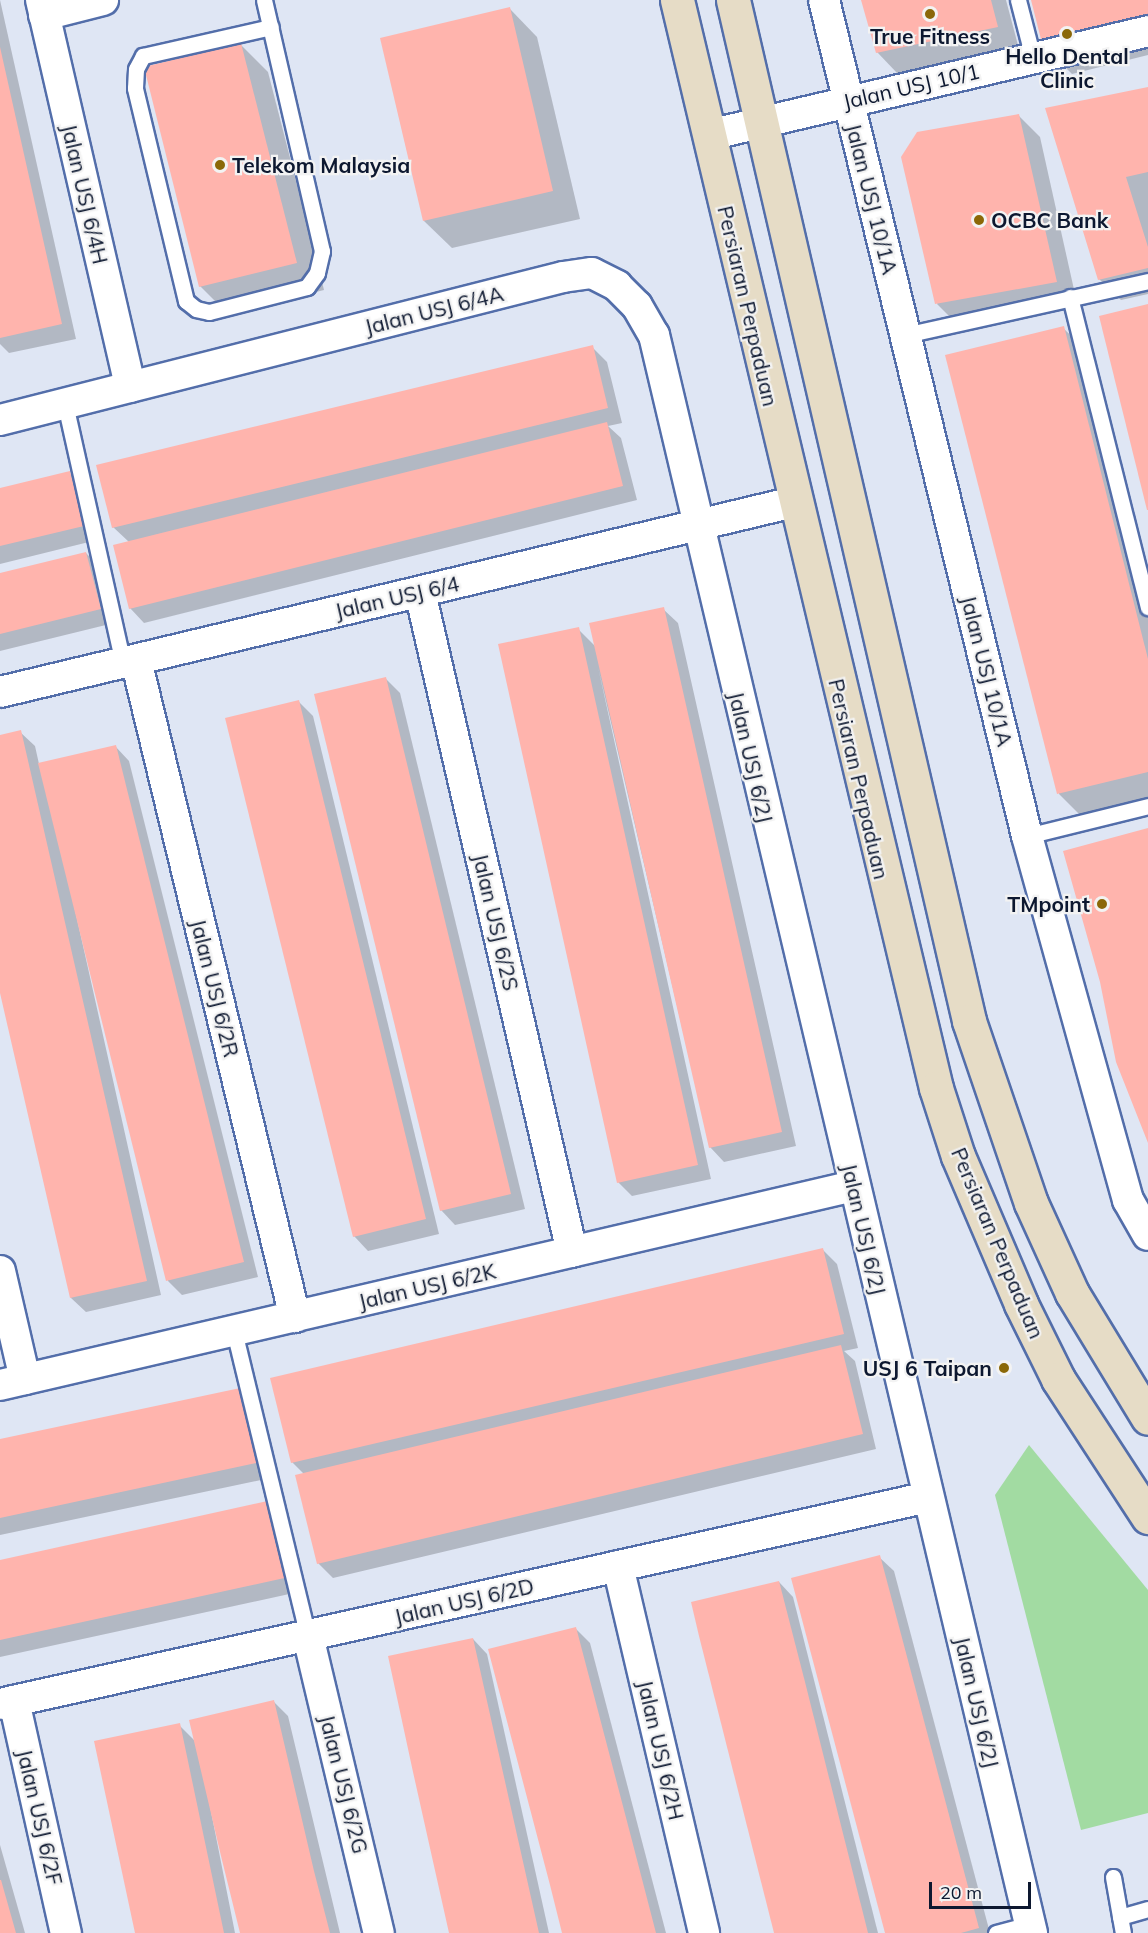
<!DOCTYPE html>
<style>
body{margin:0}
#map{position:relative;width:1148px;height:1933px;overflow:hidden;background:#dfe6f4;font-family:Mulish,sans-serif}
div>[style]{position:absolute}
.green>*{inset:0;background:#a2dba2}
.shadow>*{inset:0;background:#0003}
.building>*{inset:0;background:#ffb4ad}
.roads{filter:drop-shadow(2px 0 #536eaa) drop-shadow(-2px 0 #536eaa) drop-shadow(0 2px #536eaa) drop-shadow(0 -2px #536eaa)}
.service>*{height:15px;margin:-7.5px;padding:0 7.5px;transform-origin:7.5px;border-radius:7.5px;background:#fff}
.minor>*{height:30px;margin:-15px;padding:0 15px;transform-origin:15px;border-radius:15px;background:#fff}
.secondary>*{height:33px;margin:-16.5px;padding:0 16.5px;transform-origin:16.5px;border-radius:16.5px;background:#e6dcc6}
.dots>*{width:16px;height:16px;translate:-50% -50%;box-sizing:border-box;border:3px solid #f3f3f3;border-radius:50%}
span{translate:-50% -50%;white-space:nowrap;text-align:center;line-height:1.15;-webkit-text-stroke:4.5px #f3f3f3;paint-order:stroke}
.poi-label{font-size:21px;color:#0d1830;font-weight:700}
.left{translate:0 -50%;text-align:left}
.right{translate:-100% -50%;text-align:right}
.street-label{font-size:21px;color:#0d1830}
.scale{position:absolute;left:929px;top:1882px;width:102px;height:27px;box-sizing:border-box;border:3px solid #0d1830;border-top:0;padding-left:8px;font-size:18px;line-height:21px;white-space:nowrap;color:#0d1830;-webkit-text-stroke:4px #f3f3f3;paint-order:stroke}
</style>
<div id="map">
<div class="green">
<div style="clip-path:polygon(1029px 1445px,1148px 1590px,1148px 1813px,1081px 1830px,995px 1495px)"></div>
</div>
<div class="shadow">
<div style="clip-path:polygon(0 0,76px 339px,9px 353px,0 344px)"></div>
<div style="clip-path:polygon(863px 0,1006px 0,1019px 49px,898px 74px,877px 52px)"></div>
<div style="clip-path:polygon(1032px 0,1148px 0,1148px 55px,1072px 74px,1044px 46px)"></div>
<div style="clip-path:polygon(510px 9px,537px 37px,580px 219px,452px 248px,424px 221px,382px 39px)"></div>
<div style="clip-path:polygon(241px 45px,268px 72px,324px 290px,228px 314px,200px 286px)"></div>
<div style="clip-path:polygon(1148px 89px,1148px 294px,1121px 300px,1099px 279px)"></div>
<div style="clip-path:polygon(1018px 115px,1040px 137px,1077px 303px,958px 325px,937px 304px)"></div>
<div style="clip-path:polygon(1063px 328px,1085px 349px,1148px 599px,1148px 798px,1080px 815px,1059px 794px)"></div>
<div style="clip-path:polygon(592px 347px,607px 362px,622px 423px,608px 426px,621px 438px,637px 500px,144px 623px,130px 608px,129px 542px,113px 527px)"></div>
<div style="clip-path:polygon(69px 473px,84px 487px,97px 540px,0 564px,0 490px)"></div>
<div style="clip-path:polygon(86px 553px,100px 568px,114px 623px,0 651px,0 574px)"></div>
<div style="clip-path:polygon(663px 609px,678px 623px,796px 1146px,724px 1162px,710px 1147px,598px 667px,711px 1179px,632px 1196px,618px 1182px,578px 629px,596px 647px)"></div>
<div style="clip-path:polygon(385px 678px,400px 693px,525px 1209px,455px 1225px,441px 1210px)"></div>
<div style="clip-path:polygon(298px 701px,313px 716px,439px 1234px,368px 1251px,354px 1236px)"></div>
<div style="clip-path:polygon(20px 732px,35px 746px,39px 764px,115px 746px,129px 761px,258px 1277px,182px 1295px,168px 1281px,69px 883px,161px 1295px,86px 1312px,71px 1298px,0 987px,0 737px)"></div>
<div style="clip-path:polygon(823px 1250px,837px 1264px,858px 1348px,844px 1351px,855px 1361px,876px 1449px,333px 1578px,318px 1563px,304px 1474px,292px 1462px)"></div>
<div style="clip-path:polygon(244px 1389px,275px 1477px,0 1535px,0 1441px)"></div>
<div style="clip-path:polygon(271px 1502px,303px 1591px,0 1657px,0 1562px)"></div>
<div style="clip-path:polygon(879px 1557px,894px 1571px,990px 1933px,886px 1933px)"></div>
<div style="clip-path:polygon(779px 1582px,793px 1597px,878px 1933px,775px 1933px)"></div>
<div style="clip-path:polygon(575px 1628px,590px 1643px,666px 1933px,564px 1933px)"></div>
<div style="clip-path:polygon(473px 1639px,487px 1654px,549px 1933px,450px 1933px)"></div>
<div style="clip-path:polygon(274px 1702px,288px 1716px,340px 1933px,241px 1933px,205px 1781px,235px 1933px,136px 1933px,179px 1725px,196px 1742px)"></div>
<div style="clip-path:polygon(0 1845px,25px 1933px,0 1933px)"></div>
</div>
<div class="building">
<div style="clip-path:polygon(861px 0,991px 0,998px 27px,876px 53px)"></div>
<div style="clip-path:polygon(1031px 0,1148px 0,1148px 21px,1043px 47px)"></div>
<div style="clip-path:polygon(510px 7px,553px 191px,423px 221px,380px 38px)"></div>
<div style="clip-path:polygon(241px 43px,297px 263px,199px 287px,144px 67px)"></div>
<div style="clip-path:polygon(0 47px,62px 324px,0 338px)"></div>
<div style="clip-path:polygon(1148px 87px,1148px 172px,1126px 177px,1148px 247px,1148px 268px,1098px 280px,1045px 108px)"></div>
<div style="clip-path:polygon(1019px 114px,1057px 282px,935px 304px,901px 157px,917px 132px)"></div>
<div style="clip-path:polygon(1148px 304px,1148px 510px,1147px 510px,1099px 316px)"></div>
<div style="clip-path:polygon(1064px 326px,1148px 659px,1148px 772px,1057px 794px,945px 355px)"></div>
<div style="clip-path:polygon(593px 345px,608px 408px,112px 528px,96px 465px)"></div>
<div style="clip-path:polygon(607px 422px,623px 486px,129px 609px,113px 545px)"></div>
<div style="clip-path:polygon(70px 471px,84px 526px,0 546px,0 488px)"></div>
<div style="clip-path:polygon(86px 552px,101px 609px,0 634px,0 573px)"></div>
<div style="clip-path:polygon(664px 607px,782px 1132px,709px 1148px,589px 623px)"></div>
<div style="clip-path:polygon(579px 627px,698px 1165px,617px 1183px,498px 644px)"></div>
<div style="clip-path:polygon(386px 677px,511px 1194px,440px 1211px,314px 694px)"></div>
<div style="clip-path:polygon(299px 700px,426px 1219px,353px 1237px,225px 718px)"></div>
<div style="clip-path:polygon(21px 730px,147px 1281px,70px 1298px,0 993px,0 735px)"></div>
<div style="clip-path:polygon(116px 745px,244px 1262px,166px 1281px,38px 763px)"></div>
<div style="clip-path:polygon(1148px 828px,1148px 1143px,1116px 1062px,1100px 982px,1063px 851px)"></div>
<div style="clip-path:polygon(823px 1248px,844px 1334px,291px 1463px,270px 1378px)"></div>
<div style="clip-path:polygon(841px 1345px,863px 1434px,317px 1564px,295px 1475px)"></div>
<div style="clip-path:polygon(245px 1387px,261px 1462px,0 1518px,0 1439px)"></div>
<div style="clip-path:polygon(272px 1500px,289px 1577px,0 1640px,0 1560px)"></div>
<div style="clip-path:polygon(880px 1555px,979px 1928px,961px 1933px,885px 1933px,791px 1578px)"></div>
<div style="clip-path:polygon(779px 1581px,805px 1682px,868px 1933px,774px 1933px,699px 1636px,691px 1602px)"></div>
<div style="clip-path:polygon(576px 1627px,629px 1829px,656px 1933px,562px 1933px,550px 1885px,488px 1649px)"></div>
<div style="clip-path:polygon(473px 1638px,491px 1719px,539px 1933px,449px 1933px,413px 1772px,388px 1656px)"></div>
<div style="clip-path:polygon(274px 1700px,314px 1871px,330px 1933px,240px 1933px,221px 1856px,189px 1720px)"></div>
<div style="clip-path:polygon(180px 1723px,224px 1933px,135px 1933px,94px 1741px)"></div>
<div style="clip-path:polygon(0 1880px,1px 1880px,16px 1933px,0 1933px)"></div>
</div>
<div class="roads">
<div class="service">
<div style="left:264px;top:0;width:258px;rotate:77deg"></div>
<div style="left:322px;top:251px;width:23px;rotate:103deg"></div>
<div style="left:317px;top:273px;width:17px;rotate:126deg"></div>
<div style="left:307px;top:287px;width:101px;rotate:165.7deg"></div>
<div style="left:209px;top:312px;width:13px;rotate:-167deg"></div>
<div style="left:196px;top:309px;width:13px;rotate:-141deg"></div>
<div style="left:186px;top:301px;width:219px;rotate:-103.5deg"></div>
<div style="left:135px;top:88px;width:19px;rotate:-87deg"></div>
<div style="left:136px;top:69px;width:15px;rotate:-62deg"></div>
<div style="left:143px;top:56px;width:131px;rotate:-12.8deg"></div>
<div style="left:1018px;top:0;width:60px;rotate:75.5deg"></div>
<div style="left:1070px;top:297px;width:320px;rotate:75.9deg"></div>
<div style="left:905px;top:335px;width:249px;rotate:-12.5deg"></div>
<div style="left:65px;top:404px;width:265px;rotate:77.4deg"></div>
<div style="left:1027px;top:836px;width:125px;rotate:-13.9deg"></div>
<div style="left:234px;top:1331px;width:314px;rotate:76.4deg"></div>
<div style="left:1113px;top:1877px;width:57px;rotate:79.9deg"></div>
<div style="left:1120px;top:1917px;width:29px;rotate:-16deg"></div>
<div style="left:996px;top:1933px;width:35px;rotate:-15deg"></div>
</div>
<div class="minor">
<div style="left:41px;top:0;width:397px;rotate:77deg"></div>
<div style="left:824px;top:0;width:860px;rotate:76.35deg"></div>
<div style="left:1027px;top:836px;width:378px;rotate:74.5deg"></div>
<div style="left:1128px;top:1200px;width:40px;rotate:60.3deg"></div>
<div style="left:44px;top:15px;width:61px;rotate:-14.3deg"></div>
<div style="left:709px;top:135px;width:451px;rotate:-13.3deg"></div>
<div style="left:0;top:420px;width:581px;rotate:-14.25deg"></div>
<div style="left:563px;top:277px;width:29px;rotate:-8deg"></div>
<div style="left:592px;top:273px;width:28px;rotate:27deg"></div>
<div style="left:617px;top:286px;width:28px;rotate:45deg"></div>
<div style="left:637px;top:306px;width:34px;rotate:60deg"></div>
<div style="left:654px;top:335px;width:1642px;rotate:76.69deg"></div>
<div style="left:420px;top:592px;width:677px;rotate:77.03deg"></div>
<div style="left:136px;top:660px;width:676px;rotate:76.4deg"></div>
<div style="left:0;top:692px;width:816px;rotate:-13.46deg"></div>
<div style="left:0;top:1271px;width:111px;rotate:77deg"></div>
<div style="left:0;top:1385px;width:877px;rotate:-13.12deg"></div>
<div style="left:618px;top:1566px;width:377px;rotate:76.8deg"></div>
<div style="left:308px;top:1636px;width:305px;rotate:76.6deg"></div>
<div style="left:14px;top:1701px;width:238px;rotate:77.4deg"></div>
<div style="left:0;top:1704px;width:951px;rotate:-12.57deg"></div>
</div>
<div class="secondary">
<div style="left:677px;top:0;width:1118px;rotate:76.61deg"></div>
<div style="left:936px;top:1088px;width:71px;rotate:72.1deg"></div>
<div style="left:958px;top:1156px;width:161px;rotate:66.9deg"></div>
<div style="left:1021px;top:1304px;width:84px;rotate:63.7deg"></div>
<div style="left:1058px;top:1379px;width:165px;rotate:56.9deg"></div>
<div style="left:733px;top:0;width:1048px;rotate:76.98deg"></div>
<div style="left:969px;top:1021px;width:192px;rotate:71.2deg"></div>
<div style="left:1031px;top:1203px;width:99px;rotate:65.5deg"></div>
<div style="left:1072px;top:1293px;width:146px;rotate:58.7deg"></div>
</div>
</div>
<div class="dots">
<div style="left:930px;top:14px;background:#8b6808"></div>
<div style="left:1067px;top:34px;background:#8b6808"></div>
<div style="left:220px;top:165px;background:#8b6808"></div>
<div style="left:979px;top:220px;background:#8b6808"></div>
<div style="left:1102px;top:904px;background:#8b6808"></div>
<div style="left:1004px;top:1368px;background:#8b6808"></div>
</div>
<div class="poi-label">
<span style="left:930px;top:36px">True Fitness</span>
<span style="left:1067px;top:68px">Hello Dental<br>Clinic</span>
<span class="left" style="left:232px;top:165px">Telekom Malaysia</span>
<span class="left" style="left:991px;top:220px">OCBC Bank</span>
<span class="right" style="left:1090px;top:904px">TMpoint</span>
<span class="right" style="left:992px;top:1368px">USJ 6 Taipan</span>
</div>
<div class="street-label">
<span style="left:911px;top:86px;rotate:-13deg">Jalan USJ 10/1</span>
<span style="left:85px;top:194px;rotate:77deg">Jalan USJ 6/4H</span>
<span style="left:872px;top:199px;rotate:76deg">Jalan USJ 10/1A</span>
<span style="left:748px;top:306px;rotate:77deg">Persiaran Perpaduan</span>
<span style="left:434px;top:310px;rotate:-14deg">Jalan USJ 6/4A</span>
<span style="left:397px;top:597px;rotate:-13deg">Jalan USJ 6/4</span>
<span style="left:987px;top:671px;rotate:76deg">Jalan USJ 10/1A</span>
<span style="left:751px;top:757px;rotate:77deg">Jalan USJ 6/2J</span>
<span style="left:859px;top:779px;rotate:77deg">Persiaran Perpaduan</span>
<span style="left:496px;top:922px;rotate:77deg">Jalan USJ 6/2S</span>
<span style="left:215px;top:988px;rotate:76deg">Jalan USJ 6/2R</span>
<span style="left:864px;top:1229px;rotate:77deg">Jalan USJ 6/2J</span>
<span style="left:998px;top:1243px;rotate:67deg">Persiaran Perpaduan</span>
<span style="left:427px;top:1286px;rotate:-13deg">Jalan USJ 6/2K</span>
<span style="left:464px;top:1601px;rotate:-13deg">Jalan USJ 6/2D</span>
<span style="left:977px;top:1702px;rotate:77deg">Jalan USJ 6/2J</span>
<span style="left:661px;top:1750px;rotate:77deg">Jalan USJ 6/2H</span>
<span style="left:344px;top:1784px;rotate:76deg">Jalan USJ 6/2G</span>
<span style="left:40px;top:1817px;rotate:77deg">Jalan USJ 6/2F</span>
</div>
<div class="scale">20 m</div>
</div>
